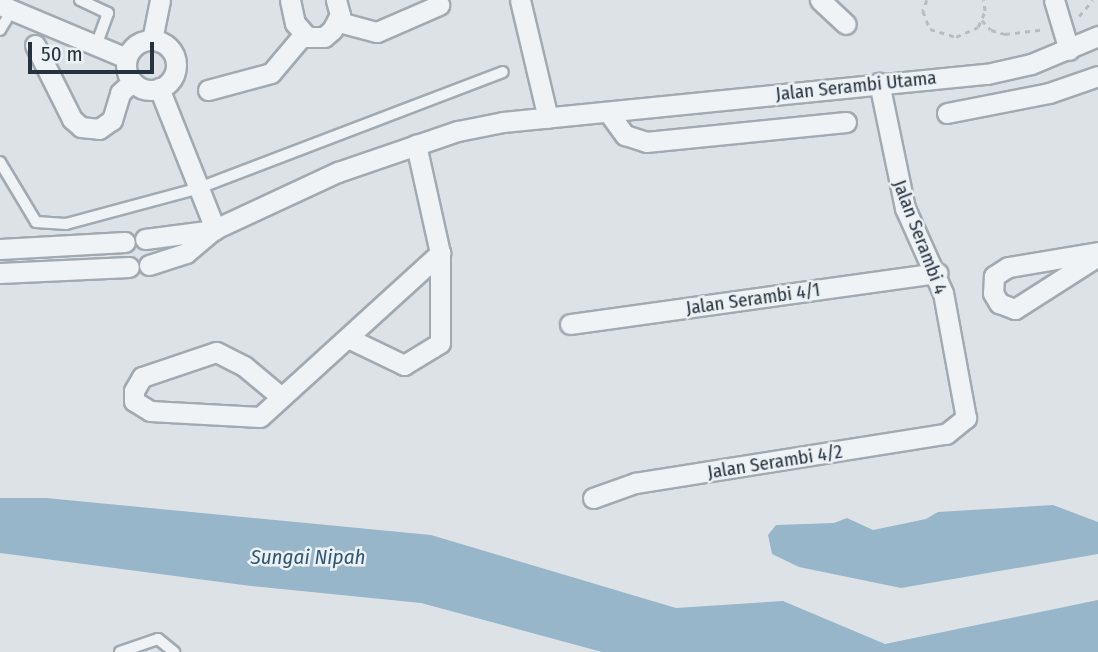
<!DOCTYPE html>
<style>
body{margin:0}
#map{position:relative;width:1098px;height:652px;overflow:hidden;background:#dde2e7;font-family:"Fira Sans Condensed",sans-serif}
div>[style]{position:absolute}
.water>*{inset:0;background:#97b6c9}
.path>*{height:2.5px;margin-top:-1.25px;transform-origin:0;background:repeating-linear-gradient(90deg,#b7bdc2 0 5px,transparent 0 10px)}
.roads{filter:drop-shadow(2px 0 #a2aab1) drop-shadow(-2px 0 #a2aab1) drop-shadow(0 2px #a2aab1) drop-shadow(0 -2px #a2aab1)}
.lane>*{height:10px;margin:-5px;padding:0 5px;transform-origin:5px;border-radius:5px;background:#f0f3f6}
.street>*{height:19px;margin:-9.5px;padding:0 9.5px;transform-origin:9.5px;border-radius:9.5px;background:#f0f3f6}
.street>.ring{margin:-9.5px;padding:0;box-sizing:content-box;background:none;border:19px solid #f0f3f6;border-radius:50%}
span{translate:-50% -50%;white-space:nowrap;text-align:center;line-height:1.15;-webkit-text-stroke:5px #ecf1f5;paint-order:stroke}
.street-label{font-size:19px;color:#26323e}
.water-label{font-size:21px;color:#305773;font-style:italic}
.scale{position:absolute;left:28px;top:42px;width:126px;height:32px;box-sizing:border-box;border:4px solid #26323e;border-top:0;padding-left:9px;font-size:21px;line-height:24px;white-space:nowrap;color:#26323e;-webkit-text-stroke:5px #ecf1f5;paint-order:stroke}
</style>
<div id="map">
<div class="water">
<div style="clip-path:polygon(0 498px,46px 498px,431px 535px,676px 608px,783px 601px,885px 644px,1098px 600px,1098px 652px,602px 652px,421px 603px,251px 586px,0 553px)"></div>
<div style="clip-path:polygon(1053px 505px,1098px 522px,1098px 554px,901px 588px,799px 567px,772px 554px,768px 535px,776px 525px,834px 523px,847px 518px,873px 530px,926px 519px,938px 512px)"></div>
</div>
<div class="path">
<div style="left:927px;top:0;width:12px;rotate:110deg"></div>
<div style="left:923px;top:11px;width:19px;rotate:69deg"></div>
<div style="left:930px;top:29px;width:27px;rotate:17deg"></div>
<div style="left:956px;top:37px;width:24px;rotate:-24deg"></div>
<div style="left:978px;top:27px;width:17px;rotate:-66deg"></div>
<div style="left:985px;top:11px;width:11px;rotate:-100deg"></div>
<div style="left:1079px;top:16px;width:21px;rotate:-49deg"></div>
<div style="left:982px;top:20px;width:13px;rotate:48deg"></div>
<div style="left:991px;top:30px;width:15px;rotate:16deg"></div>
<div style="left:1005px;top:34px;width:39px;rotate:-7deg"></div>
</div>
<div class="roads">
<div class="lane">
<div style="left:80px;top:0;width:31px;rotate:25deg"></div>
<div style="left:108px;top:13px;width:32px;rotate:110deg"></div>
<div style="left:0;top:30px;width:23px;rotate:-59deg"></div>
<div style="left:0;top:162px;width:70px;rotate:59deg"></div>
<div style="left:36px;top:222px;width:30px;rotate:4deg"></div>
<div style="left:66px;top:224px;width:138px;rotate:-15.1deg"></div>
<div style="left:199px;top:188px;width:325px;rotate:-20.9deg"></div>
<div style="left:120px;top:652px;width:40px;rotate:-18.9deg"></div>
<div style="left:158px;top:639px;width:21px;rotate:39deg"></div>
</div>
<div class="street">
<div style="left:290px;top:0;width:24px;rotate:78deg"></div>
<div style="left:295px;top:23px;width:18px;rotate:49deg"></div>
<div style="left:307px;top:37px;width:17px"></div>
<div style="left:324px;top:37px;width:11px;rotate:-41deg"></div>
<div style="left:332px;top:30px;width:17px;rotate:-62deg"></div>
<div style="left:340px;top:15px;width:16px;rotate:-105deg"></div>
<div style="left:520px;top:0;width:121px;rotate:76.7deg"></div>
<div style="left:820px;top:0;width:35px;rotate:43deg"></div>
<div style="left:1054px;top:0;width:52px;rotate:73.3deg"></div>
<div style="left:0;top:5px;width:137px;rotate:22.8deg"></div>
<div style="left:339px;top:22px;width:39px;rotate:15deg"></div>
<div style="left:377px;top:32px;width:68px;rotate:-23.5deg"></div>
<div class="ring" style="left:126px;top:40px;width:31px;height:31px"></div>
<div style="left:152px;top:40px;width:41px;rotate:-78.7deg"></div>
<div style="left:35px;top:45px;width:83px;rotate:63.4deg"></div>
<div style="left:72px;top:119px;width:12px;rotate:42deg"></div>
<div style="left:81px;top:127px;width:18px;rotate:6deg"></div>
<div style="left:99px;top:129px;width:16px;rotate:-35deg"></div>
<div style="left:112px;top:120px;width:28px;rotate:-73deg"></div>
<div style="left:120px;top:93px;width:16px;rotate:-43deg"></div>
<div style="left:159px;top:88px;width:152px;rotate:68.3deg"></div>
<div style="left:208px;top:90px;width:65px;rotate:-15.1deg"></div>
<div style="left:271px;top:73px;width:50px;rotate:-49.9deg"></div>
<div style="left:608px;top:112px;width:29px;rotate:54deg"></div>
<div style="left:625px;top:135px;width:22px;rotate:18deg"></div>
<div style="left:646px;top:142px;width:201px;rotate:-5.7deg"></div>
<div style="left:947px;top:113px;width:104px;rotate:-11.1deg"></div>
<div style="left:1049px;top:93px;width:52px;rotate:-19.1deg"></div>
<div style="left:145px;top:239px;width:70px;rotate:-7.4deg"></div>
<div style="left:0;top:249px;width:125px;rotate:-3.2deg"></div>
<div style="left:1098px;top:252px;width:91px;rotate:170.5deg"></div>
<div style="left:1008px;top:267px;width:17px;rotate:147deg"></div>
<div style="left:994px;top:276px;width:17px;rotate:93deg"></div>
<div style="left:993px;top:293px;width:12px;rotate:59deg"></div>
<div style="left:999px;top:303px;width:17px;rotate:21deg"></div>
<div style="left:1015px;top:309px;width:98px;rotate:-32.6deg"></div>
<div style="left:149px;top:265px;width:39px;rotate:-18deg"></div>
<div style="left:186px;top:253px;width:38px;rotate:-40deg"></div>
<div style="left:215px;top:229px;width:136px;rotate:-24.9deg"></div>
<div style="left:338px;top:172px;width:127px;rotate:-18.9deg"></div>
<div style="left:458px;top:131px;width:46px;rotate:-11.3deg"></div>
<div style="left:503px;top:122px;width:486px;rotate:-5.7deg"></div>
<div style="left:987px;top:74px;width:45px;rotate:-12.8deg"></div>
<div style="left:1031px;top:64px;width:73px;rotate:-22.7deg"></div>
<div style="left:0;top:273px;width:129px;rotate:-2.7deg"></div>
<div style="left:570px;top:324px;width:371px;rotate:-7.9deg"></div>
<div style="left:350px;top:339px;width:60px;rotate:25.7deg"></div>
<div style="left:404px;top:365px;width:42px;rotate:-31.4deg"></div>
<div style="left:440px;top:343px;width:90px;rotate:-90deg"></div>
<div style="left:440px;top:253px;width:111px;rotate:-102.5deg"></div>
<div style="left:280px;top:396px;width:47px;rotate:-140.2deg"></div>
<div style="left:244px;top:366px;width:31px;rotate:-153deg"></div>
<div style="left:216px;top:352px;width:78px;rotate:161.3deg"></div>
<div style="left:142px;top:377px;width:16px;rotate:120deg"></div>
<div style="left:134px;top:391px;width:10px;rotate:90deg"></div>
<div style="left:134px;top:401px;width:19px;rotate:32deg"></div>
<div style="left:150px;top:411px;width:110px;rotate:3.1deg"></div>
<div style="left:260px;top:417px;width:244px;rotate:-42.3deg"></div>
<div style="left:593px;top:498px;width:45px;rotate:-19.7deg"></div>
<div style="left:635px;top:483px;width:315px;rotate:-9deg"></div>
<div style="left:946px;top:434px;width:26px;rotate:-39deg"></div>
<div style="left:966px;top:418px;width:127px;rotate:-100.4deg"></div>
<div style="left:943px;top:293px;width:93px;rotate:-114.1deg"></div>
<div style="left:905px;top:208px;width:128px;rotate:-101.7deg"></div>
</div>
</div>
<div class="street-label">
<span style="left:856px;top:86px;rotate:-6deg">Jalan Serambi Utama</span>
<span style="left:920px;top:237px;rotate:69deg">Jalan Serambi 4</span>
<span style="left:753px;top:299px;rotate:-8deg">Jalan Serambi 4/1</span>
<span style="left:775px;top:462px;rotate:-9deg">Jalan Serambi 4/2</span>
</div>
<div class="water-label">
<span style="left:308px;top:557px">Sungai Nipah</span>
</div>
<div class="scale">50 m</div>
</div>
